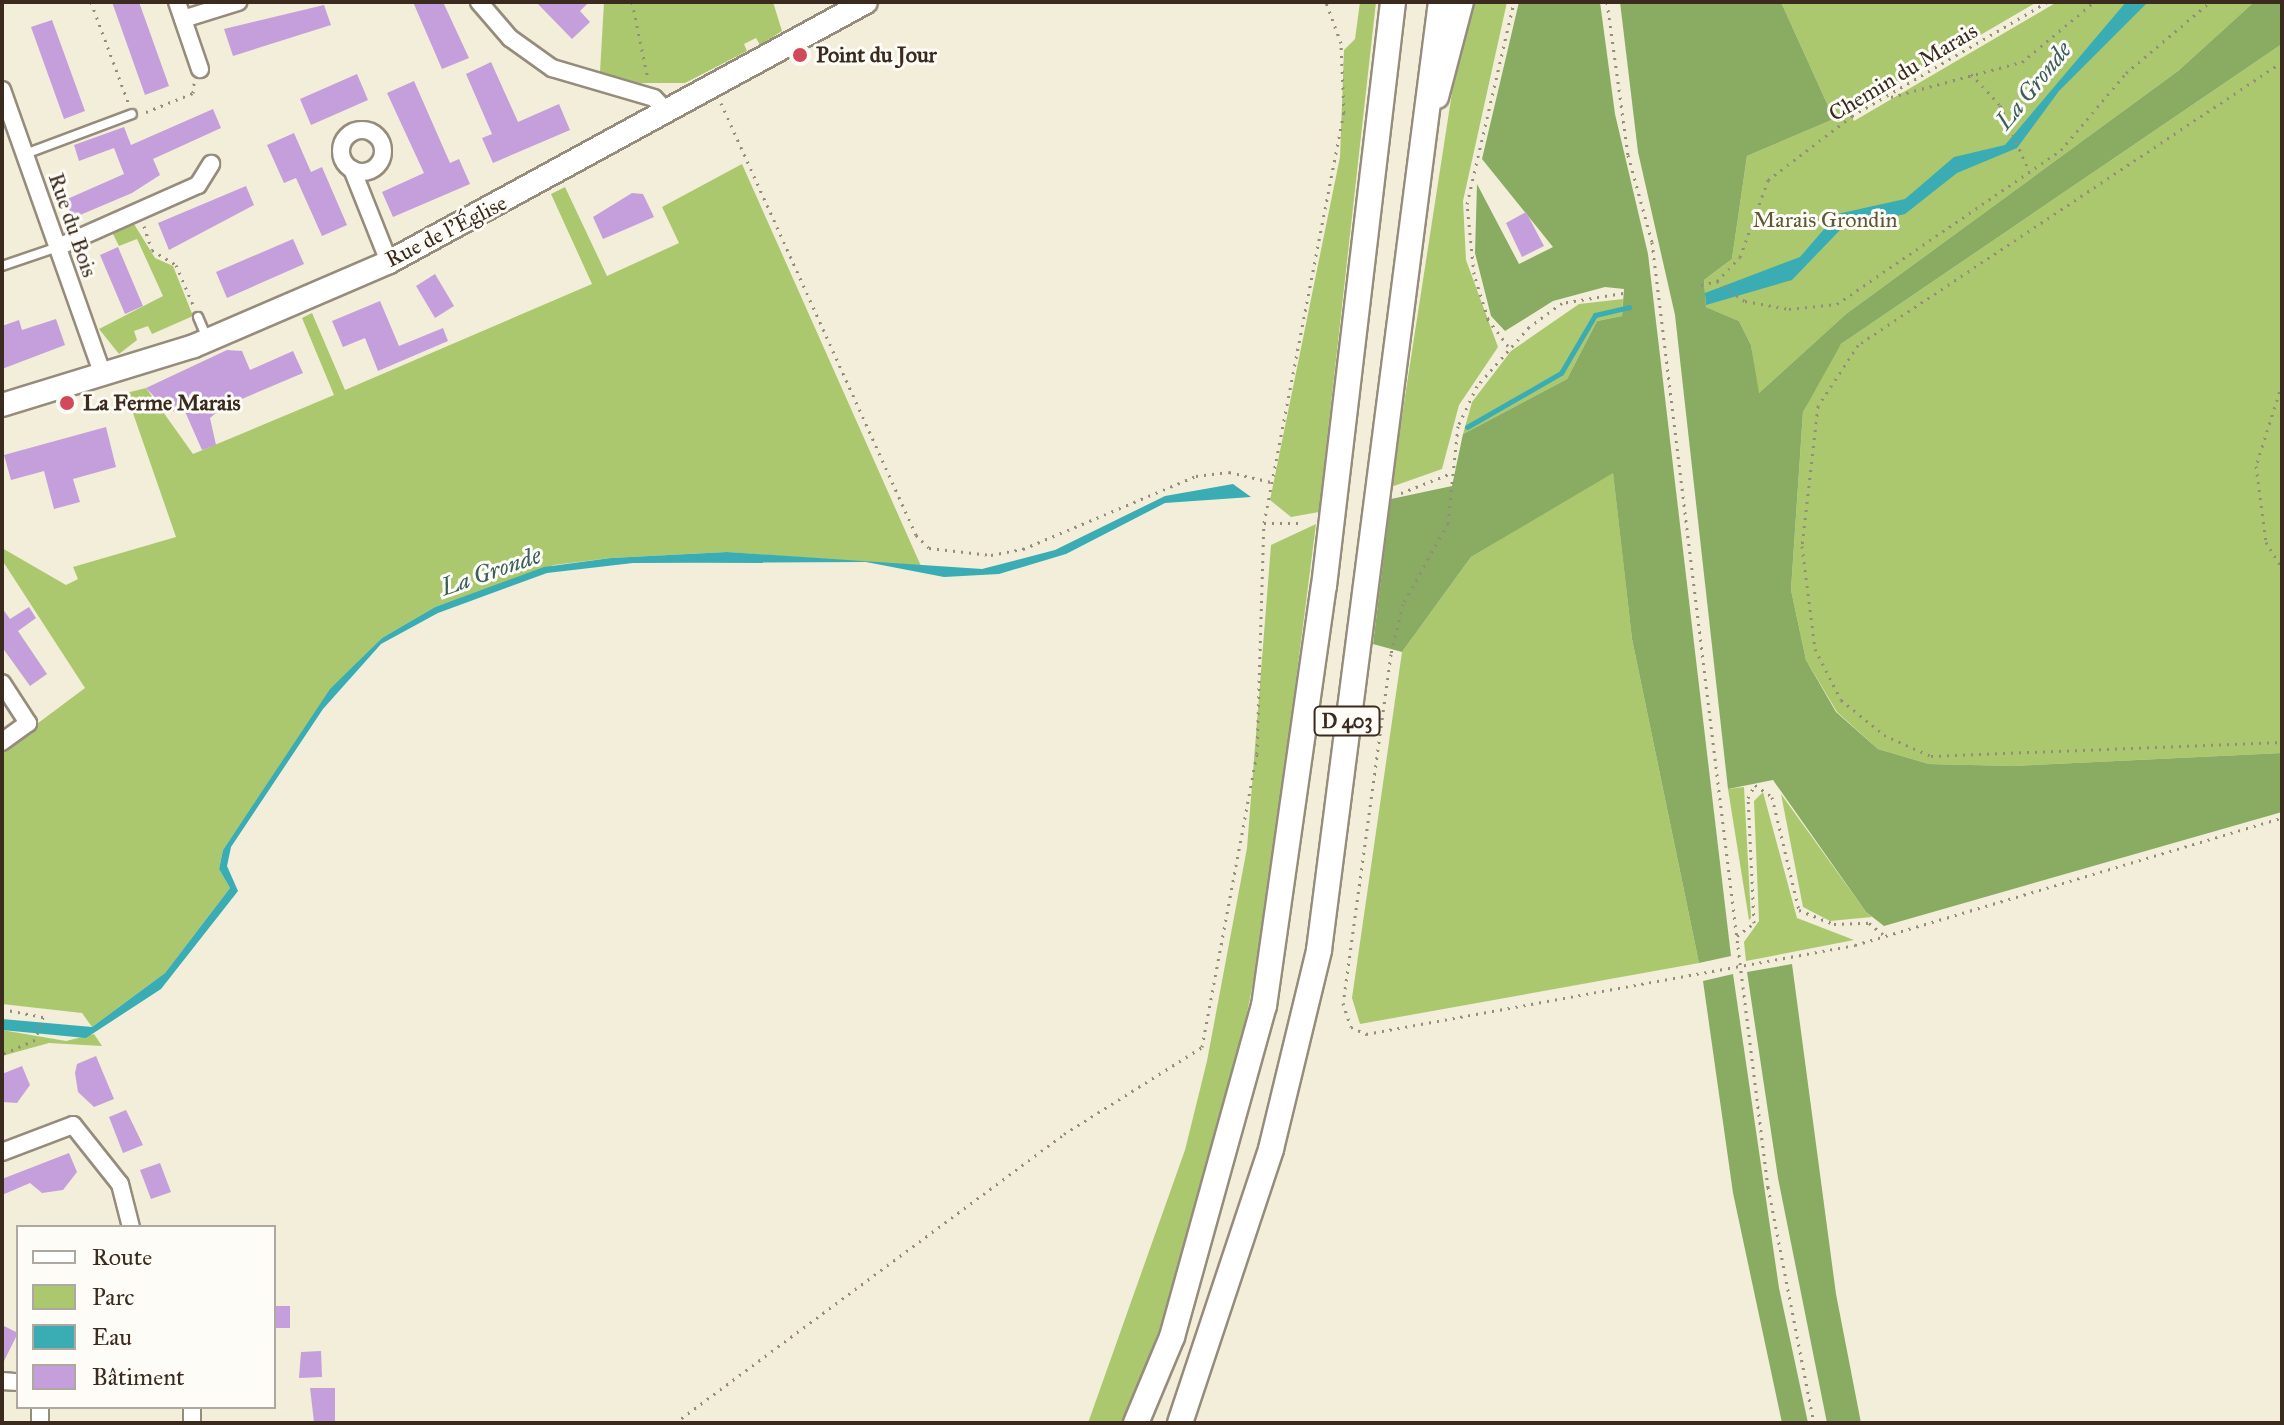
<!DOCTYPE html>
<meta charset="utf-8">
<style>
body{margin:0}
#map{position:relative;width:2284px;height:1425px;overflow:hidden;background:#f2eed9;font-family:"IM FELL Great Primer",serif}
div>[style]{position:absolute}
.green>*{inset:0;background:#acc86f}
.forest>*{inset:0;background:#89ac62}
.water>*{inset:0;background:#3aacb4}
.stream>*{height:5px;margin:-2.5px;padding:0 2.5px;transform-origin:2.5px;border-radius:2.5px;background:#3aacb4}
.building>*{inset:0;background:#c59fdb}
.path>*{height:3px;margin-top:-1.5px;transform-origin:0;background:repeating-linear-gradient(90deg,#968c7c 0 2px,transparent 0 8px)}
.roads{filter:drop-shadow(2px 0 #968c7c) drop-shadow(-2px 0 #968c7c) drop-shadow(0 2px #968c7c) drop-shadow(0 -2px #968c7c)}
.lane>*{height:8px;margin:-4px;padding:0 4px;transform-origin:4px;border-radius:4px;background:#fff}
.street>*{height:16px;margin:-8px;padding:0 8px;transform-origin:8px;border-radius:8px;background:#fff}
.street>.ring{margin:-8px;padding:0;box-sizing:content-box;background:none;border:16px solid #fff;border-radius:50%}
.secondary>*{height:22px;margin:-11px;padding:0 11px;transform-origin:11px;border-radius:11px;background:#fff}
.primary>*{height:24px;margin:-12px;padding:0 12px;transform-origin:12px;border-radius:12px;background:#fff}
.path-bridge>*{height:3px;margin-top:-1.5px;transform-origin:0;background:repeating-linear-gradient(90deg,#968c7c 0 2px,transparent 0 8px)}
.dots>*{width:22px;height:22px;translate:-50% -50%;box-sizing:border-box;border:4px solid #fdfcf7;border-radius:50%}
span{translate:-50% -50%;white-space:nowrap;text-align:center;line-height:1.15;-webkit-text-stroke:6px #fdfcf7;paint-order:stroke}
.shield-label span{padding:2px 6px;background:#fdfcf7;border:2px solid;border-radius:6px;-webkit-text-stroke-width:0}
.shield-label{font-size:20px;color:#3b2a1e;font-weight:700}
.poi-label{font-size:22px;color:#3b2a1e;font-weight:700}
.left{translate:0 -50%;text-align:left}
.street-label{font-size:22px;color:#3b2a1e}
.park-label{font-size:22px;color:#5d5936}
.water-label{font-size:24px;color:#3b5e5a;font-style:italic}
.frame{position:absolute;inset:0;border:4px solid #3b2a1e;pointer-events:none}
.legend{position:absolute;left:16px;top:1225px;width:260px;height:184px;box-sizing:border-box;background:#fdfcf7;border:2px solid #afa8a0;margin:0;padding:10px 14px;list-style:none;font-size:24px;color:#3b2a1e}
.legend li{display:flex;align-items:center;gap:16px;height:40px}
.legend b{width:40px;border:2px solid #afa8a0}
</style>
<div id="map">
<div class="green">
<div style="clip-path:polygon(604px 2px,773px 2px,782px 31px,760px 45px,756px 38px,744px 44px,747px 51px,685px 83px,640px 83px,600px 72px)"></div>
<div style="clip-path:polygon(1360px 2px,1376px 2px,1319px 512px,1291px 517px,1270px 500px,1340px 157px,1344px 50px,1355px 39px)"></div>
<div style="clip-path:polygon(1466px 2px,1507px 2px,1463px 201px,1466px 260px,1498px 347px,1459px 405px,1442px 469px,1391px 487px)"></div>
<div style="clip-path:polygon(1781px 2px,2037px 2px,1850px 111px,1854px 121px,2057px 2px,2254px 2px,2178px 71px,1846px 314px,1758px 394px,1751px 345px,1739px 321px,1706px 307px,1704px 280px,1732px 259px,1747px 156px,1834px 119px)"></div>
<div style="clip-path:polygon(2282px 44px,2282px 753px,2013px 766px,1929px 764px,1878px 749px,1837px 712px,1806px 660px,1791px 590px,1803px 412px,1824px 368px,1841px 344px)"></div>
<div style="clip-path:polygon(742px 164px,921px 566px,727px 552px,611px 558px,554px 565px,435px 607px,382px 638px,329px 692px,223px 850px,219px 869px,230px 888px,165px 973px,92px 1027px,82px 1013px,2px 1004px,2px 750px,85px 688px,2px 560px,2px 548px,66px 585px,78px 579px,73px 567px,176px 537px,126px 393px,146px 388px,193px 454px,334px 395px,302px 318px,312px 313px,345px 390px,592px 284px,551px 194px,565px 187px,607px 276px,679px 243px,662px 207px)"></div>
<div style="clip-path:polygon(134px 224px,155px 258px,173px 266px,193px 316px,152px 334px,148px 326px,134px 331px,137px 340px,119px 354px,99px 329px,163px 296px,137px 239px,119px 246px,112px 232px)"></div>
<div style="clip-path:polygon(1623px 299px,1622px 316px,1597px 321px,1567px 379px,1463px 434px,1472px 402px,1511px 351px,1579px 304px)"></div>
<div style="clip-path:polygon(1613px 472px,1632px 639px,1699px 963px,1360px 1024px,1352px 998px,1402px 652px,1471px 557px)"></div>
<div style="clip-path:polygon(1316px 524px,1265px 923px,1242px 1038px,1173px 1291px,1137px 1391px,1123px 1423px,1088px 1423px,1185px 1150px,1207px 1061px,1247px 848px,1271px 545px)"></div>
<div style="clip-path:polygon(1744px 787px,1751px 918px,1749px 920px,1728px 789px)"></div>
<div style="clip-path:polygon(1763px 792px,1797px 918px,1854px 940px,1746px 961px,1744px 942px,1759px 921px,1754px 801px)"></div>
<div style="clip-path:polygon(1781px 794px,1866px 912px,1872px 917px,1830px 921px,1803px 907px)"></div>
<div style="clip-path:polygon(2px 1030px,66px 1041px,94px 1034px,102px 1046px,49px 1043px,2px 1056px)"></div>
</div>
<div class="forest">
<div style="clip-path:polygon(1519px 2px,1600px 2px,1615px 114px,1648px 254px,1731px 956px,1699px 963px,1632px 639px,1613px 473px,1471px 557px,1402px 652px,1373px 644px,1391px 499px,1452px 486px,1463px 434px,1567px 379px,1597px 321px,1622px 316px,1624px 289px,1605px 287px,1553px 301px,1505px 331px,1491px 316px,1475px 253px,1477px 184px,1519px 264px,1553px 247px,1482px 159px)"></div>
<div style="clip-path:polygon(1620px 2px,1781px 2px,1834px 119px,1747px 156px,1732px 259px,1704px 280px,1706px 307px,1739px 321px,1751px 345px,1759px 393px,1846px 314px,2178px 71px,2254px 2px,2282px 2px,2282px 44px,1841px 344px,1803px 412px,1791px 590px,1806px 660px,1836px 712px,1878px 749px,1929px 764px,2013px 766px,2282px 753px,2282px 812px,1884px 926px,1866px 912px,1773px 780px,1728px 789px,1675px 315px,1638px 152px)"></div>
<div style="clip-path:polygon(1792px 964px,1836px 1294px,1861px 1423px,1827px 1423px,1778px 1178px,1747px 972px)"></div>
<div style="clip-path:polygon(1733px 974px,1779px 1288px,1808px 1423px,1782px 1423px,1733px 1193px,1703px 981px)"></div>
</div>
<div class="water">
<div style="clip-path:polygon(2126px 2px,2148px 2px,2059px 91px,2017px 148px,1957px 173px,1905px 214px,1841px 229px,1792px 280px,1706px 305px,1705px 293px,1800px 257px,1837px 214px,1905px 199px,1954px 157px,2005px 145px)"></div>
<div style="clip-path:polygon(1233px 484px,1251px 497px,1165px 503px,1066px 554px,999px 574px,944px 577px,866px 562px,633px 563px,547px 573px,438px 613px,381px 644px,323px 709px,231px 847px,227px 866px,238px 891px,161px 989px,86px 1038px,2px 1030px,2px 1019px,92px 1027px,165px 973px,230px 888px,219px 869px,223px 850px,330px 689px,382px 638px,435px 607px,544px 567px,611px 558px,727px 552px,982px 569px,1055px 550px,1165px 496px)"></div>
</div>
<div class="stream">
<div style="left:1467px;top:427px;width:108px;rotate:-29.9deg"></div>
<div style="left:1561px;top:373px;width:67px;rotate:-59.6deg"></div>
<div style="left:1595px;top:315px;width:35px;rotate:-13deg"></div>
</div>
<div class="building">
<div style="clip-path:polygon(112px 2px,139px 2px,169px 86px,145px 95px)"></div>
<div style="clip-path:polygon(413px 2px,443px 2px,469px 58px,442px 69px)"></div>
<div style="clip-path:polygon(536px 2px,589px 2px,580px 11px,590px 22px,572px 39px)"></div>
<div style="clip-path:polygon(324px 5px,331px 25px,233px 56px,224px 29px)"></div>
<div style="clip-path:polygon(52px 20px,85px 111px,64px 119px,31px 27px)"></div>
<div style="clip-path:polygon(491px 62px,518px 122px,559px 104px,570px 130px,493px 163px,482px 138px,492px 134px,466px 74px)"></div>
<div style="clip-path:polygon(357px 74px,368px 100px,311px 125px,300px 99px)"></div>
<div style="clip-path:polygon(414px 81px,450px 163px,459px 159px,470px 184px,393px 217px,382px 192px,424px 173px,387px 93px)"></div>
<div style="clip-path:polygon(213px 109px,221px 128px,153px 159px,160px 175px,132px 193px,73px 218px,65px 200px,124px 174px,114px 148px,79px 161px,74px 145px,124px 127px,131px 145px)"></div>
<div style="clip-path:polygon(294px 133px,311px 172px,322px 167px,347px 225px,322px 236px,296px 178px,284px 183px,267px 145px)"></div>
<div style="clip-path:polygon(246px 186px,254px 205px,169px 250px,158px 223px)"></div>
<div style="clip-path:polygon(632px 193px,643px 194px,654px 217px,603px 239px,593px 217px)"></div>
<div style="clip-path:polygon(1526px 212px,1544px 246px,1522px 257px,1506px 223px)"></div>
<div style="clip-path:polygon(293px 239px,304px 264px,227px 298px,216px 272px)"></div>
<div style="clip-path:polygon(118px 247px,143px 306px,125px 314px,100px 255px)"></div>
<div style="clip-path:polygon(435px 274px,454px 306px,435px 318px,416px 286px)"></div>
<div style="clip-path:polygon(380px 301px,399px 346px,443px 328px,448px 341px,378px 371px,365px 338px,343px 347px,332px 321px)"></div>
<div style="clip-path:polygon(56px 319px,65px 345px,2px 369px,2px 326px,19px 320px,22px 330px)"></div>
<div style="clip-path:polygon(227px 350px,242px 351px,250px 370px,293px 351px,303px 373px,223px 407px,210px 418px,216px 445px,202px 450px,183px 407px,170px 413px,146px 388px)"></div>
<div style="clip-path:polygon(106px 427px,116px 467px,73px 479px,80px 502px,54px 509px,44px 471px,11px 480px,4px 455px)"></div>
<div style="clip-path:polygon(29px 607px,36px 618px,18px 631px,47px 674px,30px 686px,2px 647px,2px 608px,10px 619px)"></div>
<div style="clip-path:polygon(96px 1056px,114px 1099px,94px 1107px,78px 1092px,75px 1073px,77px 1064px)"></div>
<div style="clip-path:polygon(22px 1066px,30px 1085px,17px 1103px,2px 1102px,2px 1074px)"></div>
<div style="clip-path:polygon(126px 1110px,143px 1145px,123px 1153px,109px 1117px)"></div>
<div style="clip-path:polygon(69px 1153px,77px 1172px,63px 1190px,42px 1193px,30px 1183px,2px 1195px,2px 1179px)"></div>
<div style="clip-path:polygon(160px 1163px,171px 1192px,151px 1199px,140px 1170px)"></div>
<div style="clip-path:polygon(274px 1306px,290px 1306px,290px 1328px,274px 1328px)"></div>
<div style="clip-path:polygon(2px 1325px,18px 1333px,2px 1365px)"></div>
<div style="clip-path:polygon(321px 1351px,322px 1377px,299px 1378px,301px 1352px)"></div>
<div style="clip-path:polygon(310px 1388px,335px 1388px,335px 1422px,314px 1422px)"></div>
</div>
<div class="path">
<div style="left:91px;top:2px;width:107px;rotate:69.7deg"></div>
<div style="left:632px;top:2px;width:79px;rotate:78.3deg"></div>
<div style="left:1607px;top:2px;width:154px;rotate:82.2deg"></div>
<div style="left:1628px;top:155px;width:90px;rotate:74.6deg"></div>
<div style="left:1652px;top:242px;width:710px;rotate:83.05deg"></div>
<div style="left:2282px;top:62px;width:510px;rotate:146.28deg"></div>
<div style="left:1858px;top:345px;width:73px;rotate:123.3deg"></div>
<div style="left:1818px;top:406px;width:141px;rotate:96.5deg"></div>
<div style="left:1802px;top:546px;width:104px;rotate:82.8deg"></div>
<div style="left:1815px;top:649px;width:57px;rotate:63deg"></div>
<div style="left:1841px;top:700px;width:55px;rotate:39.1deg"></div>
<div style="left:1884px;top:735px;width:51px;rotate:24.1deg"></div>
<div style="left:1931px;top:756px;width:351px;rotate:-2.3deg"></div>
<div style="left:1971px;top:74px;width:42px;rotate:46.9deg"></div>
<div style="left:2000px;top:105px;width:72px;rotate:66.3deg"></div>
<div style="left:1891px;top:97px;width:136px;rotate:-15deg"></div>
<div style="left:2022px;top:62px;width:94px;rotate:-39.8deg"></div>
<div style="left:721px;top:103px;width:474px;rotate:65.7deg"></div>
<div style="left:916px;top:535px;width:18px;rotate:45deg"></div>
<div style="left:929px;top:548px;width:62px;rotate:6.4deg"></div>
<div style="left:991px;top:555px;width:33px;rotate:-11deg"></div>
<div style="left:1023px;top:549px;width:188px;rotate:-22.9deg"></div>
<div style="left:1196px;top:476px;width:33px;rotate:-7deg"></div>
<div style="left:1229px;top:472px;width:43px;rotate:13.4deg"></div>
<div style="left:146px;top:112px;width:51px;rotate:-22deg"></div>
<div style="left:193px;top:93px;width:10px;rotate:-84deg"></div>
<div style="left:144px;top:226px;width:25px;rotate:72deg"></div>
<div style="left:152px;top:250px;width:28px;rotate:32deg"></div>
<div style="left:176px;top:265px;width:46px;rotate:66.8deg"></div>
<div style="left:1717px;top:281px;width:34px;rotate:36deg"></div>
<div style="left:1745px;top:301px;width:45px;rotate:10.3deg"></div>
<div style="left:1789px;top:309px;width:48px;rotate:-5.9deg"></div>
<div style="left:1837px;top:304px;width:272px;rotate:-34.5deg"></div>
<div style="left:2061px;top:150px;width:101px;rotate:-49.8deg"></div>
<div style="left:2126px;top:73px;width:110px;rotate:-40.2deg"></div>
<div style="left:1701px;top:285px;width:16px;rotate:-14deg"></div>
<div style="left:1717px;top:281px;width:33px;rotate:-46deg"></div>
<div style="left:1740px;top:257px;width:82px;rotate:-70deg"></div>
<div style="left:1768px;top:180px;width:106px;rotate:-37.3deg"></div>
<div style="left:1852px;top:116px;width:226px;rotate:-30.3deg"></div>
<div style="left:1623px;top:293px;width:62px;rotate:170.7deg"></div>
<div style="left:1562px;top:303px;width:41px;rotate:144deg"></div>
<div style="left:1529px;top:327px;width:79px;rotate:131.4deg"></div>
<div style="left:1477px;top:386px;width:44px;rotate:115.4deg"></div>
<div style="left:1458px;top:426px;width:98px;rotate:95.9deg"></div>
<div style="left:1448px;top:523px;width:93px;rotate:119.1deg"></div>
<div style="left:1403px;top:604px;width:51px;rotate:103.5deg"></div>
<div style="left:1391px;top:654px;width:352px;rotate:97.8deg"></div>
<div style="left:1343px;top:1003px;width:25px;rotate:72deg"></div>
<div style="left:1351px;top:1027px;width:17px;rotate:25deg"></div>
<div style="left:1366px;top:1034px;width:497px;rotate:-10.3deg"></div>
<div style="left:1855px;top:945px;width:445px;rotate:-16.6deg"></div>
<div style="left:1508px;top:346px;width:34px;rotate:-127deg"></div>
<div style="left:1488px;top:319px;width:47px;rotate:-107.3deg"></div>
<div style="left:1474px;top:274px;width:70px;rotate:-95.7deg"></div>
<div style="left:1467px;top:204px;width:207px;rotate:-76.9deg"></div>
<div style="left:2282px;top:384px;width:86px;rotate:107.6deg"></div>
<div style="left:2256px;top:466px;width:77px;rotate:82.5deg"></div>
<div style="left:2266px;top:542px;width:31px;rotate:59deg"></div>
<div style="left:1401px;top:493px;width:52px;rotate:-21.6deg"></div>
<div style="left:1264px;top:523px;width:37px"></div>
<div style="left:1737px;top:936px;width:21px;rotate:-37deg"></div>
<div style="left:1754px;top:923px;width:125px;rotate:-92.7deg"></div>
<div style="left:1748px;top:798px;width:15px;rotate:-62deg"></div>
<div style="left:1755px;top:785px;width:21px;rotate:35deg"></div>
<div style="left:1772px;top:797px;width:116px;rotate:76.6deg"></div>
<div style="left:1799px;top:910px;width:38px;rotate:22deg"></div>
<div style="left:1834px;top:924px;width:35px;rotate:-2deg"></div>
<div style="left:1869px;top:923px;width:21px;rotate:39deg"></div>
<div style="left:1743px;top:987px;width:202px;rotate:82.9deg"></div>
<div style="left:1768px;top:1187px;width:240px;rotate:79deg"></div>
<div style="left:2px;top:1009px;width:42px;rotate:11deg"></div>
<div style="left:43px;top:1017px;width:24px;rotate:109deg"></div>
<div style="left:35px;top:1040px;width:36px;rotate:157deg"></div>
<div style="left:675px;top:1423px;width:485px;rotate:-36.6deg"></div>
<div style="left:1064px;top:1134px;width:163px;rotate:-32.2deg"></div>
<div style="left:1202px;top:1047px;width:298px;rotate:-79.4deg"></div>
<div style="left:1257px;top:754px;width:231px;rotate:-88.3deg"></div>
<div style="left:1264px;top:523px;width:418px;rotate:-79deg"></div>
<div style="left:1344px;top:113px;width:70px;rotate:-92.5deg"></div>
<div style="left:1341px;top:43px;width:44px;rotate:-110.1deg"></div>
</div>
<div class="roads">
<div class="lane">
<div style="left:25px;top:154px;width:114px;rotate:-20.5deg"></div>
<div style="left:2px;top:266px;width:59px;rotate:-18.7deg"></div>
<div style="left:198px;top:317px;width:23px;rotate:67deg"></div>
</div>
<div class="street">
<div style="left:177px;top:2px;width:71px;rotate:71.1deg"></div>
<div style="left:479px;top:2px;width:48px;rotate:49.3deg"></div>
<div style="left:510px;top:38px;width:52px;rotate:35.5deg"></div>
<div style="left:552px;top:68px;width:106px;rotate:16.4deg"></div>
<div style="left:654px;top:98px;width:18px;rotate:47deg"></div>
<div style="left:183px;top:19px;width:58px;rotate:-17.2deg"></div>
<div style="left:2px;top:90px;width:303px;rotate:70.5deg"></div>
<div class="ring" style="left:341px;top:130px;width:26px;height:26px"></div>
<div style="left:352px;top:169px;width:100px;rotate:68.3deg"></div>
<div style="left:58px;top:247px;width:153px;rotate:-23.9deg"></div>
<div style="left:198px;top:185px;width:25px;rotate:-58deg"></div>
<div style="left:2px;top:683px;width:48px;rotate:57deg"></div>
<div style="left:28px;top:723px;width:32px;rotate:144deg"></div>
<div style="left:2px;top:1152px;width:76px;rotate:-20.8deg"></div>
<div style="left:73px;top:1125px;width:75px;rotate:51.5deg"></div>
<div style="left:120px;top:1184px;width:44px;rotate:75.7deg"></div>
<div style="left:2px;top:1381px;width:16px;rotate:4deg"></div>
<div style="left:40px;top:1407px;width:16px;rotate:90deg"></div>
<div style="left:192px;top:1407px;width:16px;rotate:90deg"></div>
</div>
<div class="secondary">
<div style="left:1437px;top:97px;width:98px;rotate:-75.3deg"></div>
<div style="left:2px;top:405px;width:201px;rotate:-17.1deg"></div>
<div style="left:194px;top:346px;width:212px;rotate:-23.3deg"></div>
<div style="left:389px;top:262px;width:543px;rotate:-28.59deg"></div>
</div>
<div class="primary">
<div style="left:1136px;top:1423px;width:93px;rotate:-67.3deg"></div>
<div style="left:1172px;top:1337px;width:344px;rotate:-74.5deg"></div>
<div style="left:1264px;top:1006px;width:424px;rotate:-81.9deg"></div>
<div style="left:1324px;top:586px;width:588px;rotate:-83.26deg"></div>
<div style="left:1180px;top:1423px;width:289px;rotate:-71.6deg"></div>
<div style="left:1271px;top:1149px;width:205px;rotate:-76.4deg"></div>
<div style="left:1319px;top:950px;width:956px;rotate:-82.67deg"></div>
</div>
</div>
<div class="path-bridge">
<div style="left:1738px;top:947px;width:40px;rotate:82.9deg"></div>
</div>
<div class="dots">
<div style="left:800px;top:55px;background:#d1495b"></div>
<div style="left:67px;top:403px;background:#d1495b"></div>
</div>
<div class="shield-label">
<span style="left:1347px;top:721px">D 403</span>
</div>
<div class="poi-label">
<span class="left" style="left:816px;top:55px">Point du Jour</span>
<span class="left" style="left:83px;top:403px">La Ferme Marais</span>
</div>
<div class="street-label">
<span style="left:1903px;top:72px;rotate:-31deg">Chemin du Marais</span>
<span style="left:73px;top:225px;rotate:71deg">Rue du Bois</span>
<span style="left:446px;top:231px;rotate:-27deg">Rue de l'Église</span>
</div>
<div class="park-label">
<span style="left:1825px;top:220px">Marais Grondin</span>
</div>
<div class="water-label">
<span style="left:2034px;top:86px;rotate:-51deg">La Gronde</span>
<span style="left:491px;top:572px;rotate:-19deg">La Gronde</span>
</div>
<div class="frame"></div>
<ul class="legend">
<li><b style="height:10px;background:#fff"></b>Route</li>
<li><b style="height:22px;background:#acc86f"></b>Parc</li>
<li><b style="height:22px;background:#3aacb4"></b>Eau</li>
<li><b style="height:22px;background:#c59fdb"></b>Bâtiment</li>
</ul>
</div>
